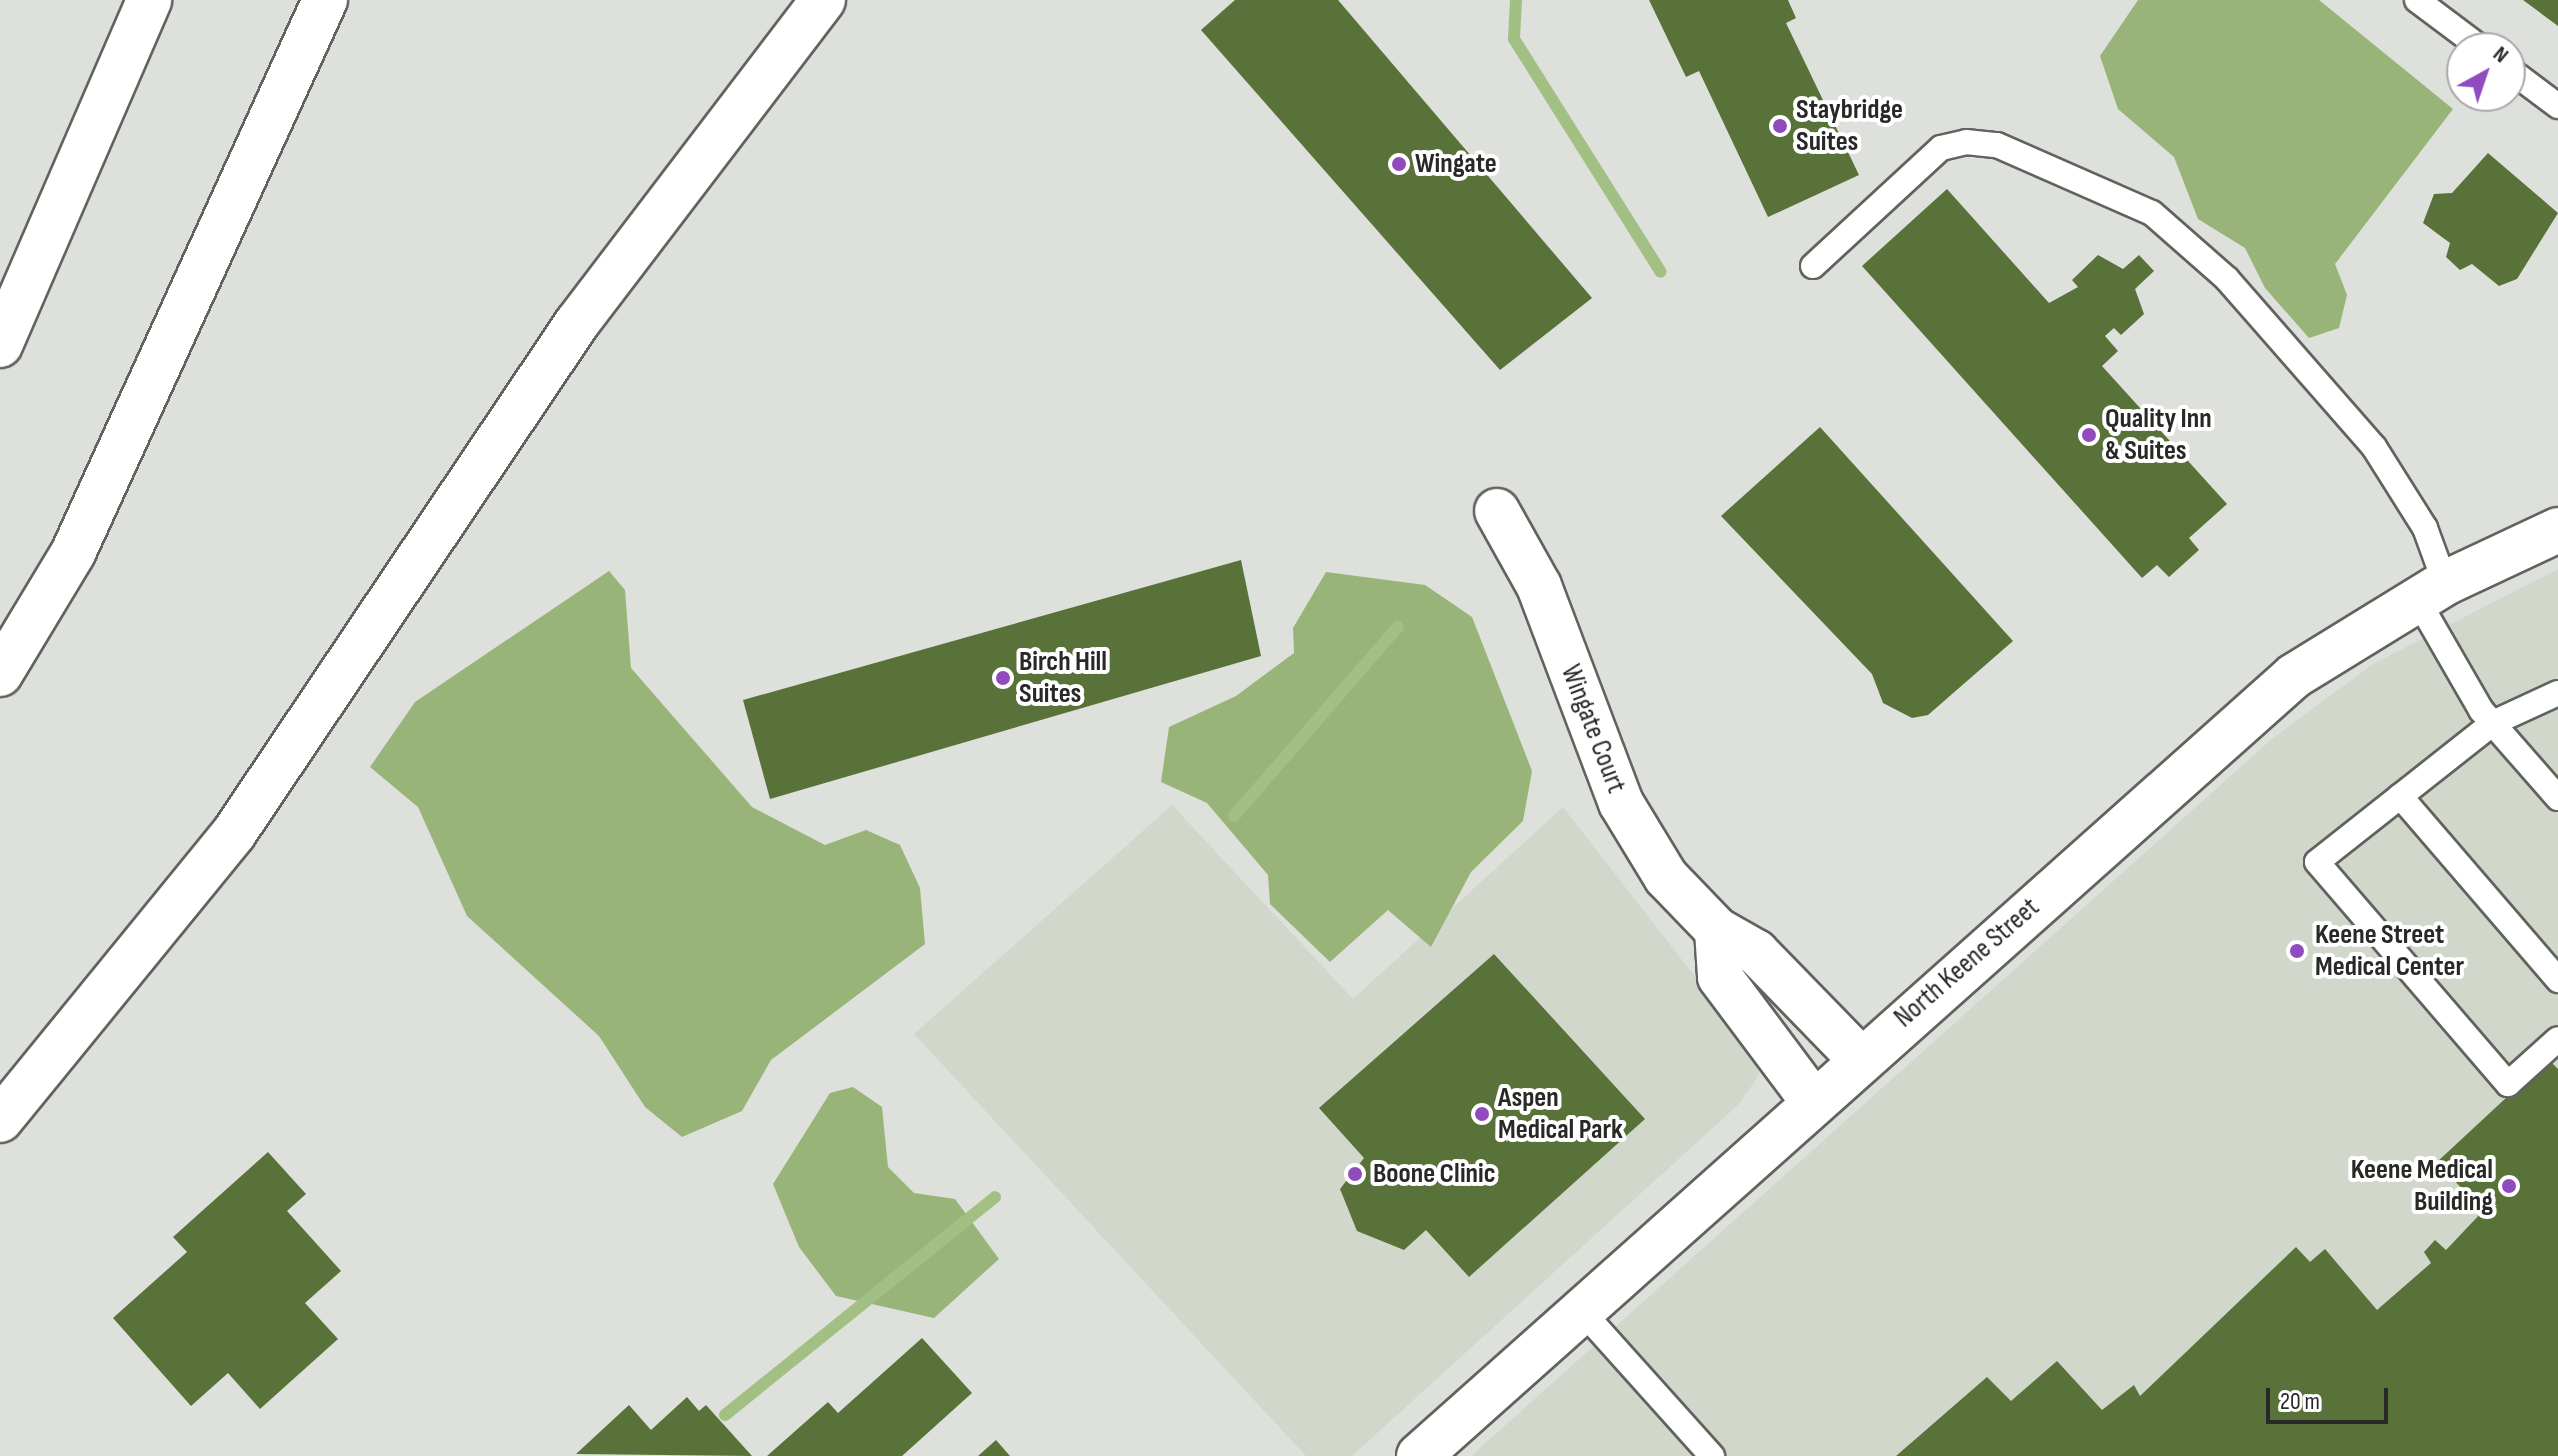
<!DOCTYPE html>
<style>
body{margin:0}
#map{position:relative;width:2558px;height:1456px;overflow:hidden;background:#dde0db;font-family:"Sofia Sans Condensed",sans-serif}
div>[style]{position:absolute}
.built>*{inset:0;background:#d1d8cb}
.forest>*{inset:0;background:#98b478}
.stream>*{height:12px;margin:-6px;padding:0 6px;transform-origin:6px;border-radius:6px;background:#a3c084}
.building>*{inset:0;background:#597239}
.roads{filter:drop-shadow(2px 0 #60635e) drop-shadow(-2px 0 #60635e) drop-shadow(0 2px #60635e) drop-shadow(0 -2px #60635e)}
.lane>*{height:24px;margin:-12px;padding:0 12px;transform-origin:12px;border-radius:12px;background:#fff}
.street>*{height:44px;margin:-22px;padding:0 22px;transform-origin:22px;border-radius:22px;background:#fff}
.secondary>*{height:44px;margin:-22px;padding:0 22px;transform-origin:22px;border-radius:22px;background:#fff}
.highway>*{height:44px;margin:-22px;padding:0 22px;transform-origin:22px;border-radius:22px;background:#fff}
.dots>*{width:22px;height:22px;translate:-50% -50%;box-sizing:border-box;border:4px solid #fff;border-radius:50%}
span{translate:-50% -50%;white-space:nowrap;text-align:center;line-height:1.15;-webkit-text-stroke:8px #fff;paint-order:stroke}
.poi-label{font-size:28px;color:#282927;font-weight:700}
.left{translate:0 -50%;text-align:left}
.right{translate:-100% -50%;text-align:right}
.street-label{font-size:28px;color:#282927}
.north{position:absolute;left:2446px;top:32px;width:80px;height:80px;box-sizing:border-box;background:#fff;border:2px solid #a9a9a9;border-radius:50%;rotate:40deg;font-size:22px;font-weight:700;line-height:32px;text-align:center;color:#282927}
.north::after{content:'';display:block;margin:auto;width:28px;height:36px;background:#904bbf;clip-path:polygon(50% 0,100% 100%,50% 72%,0 100%)}
.scale{position:absolute;left:2266px;top:1388px;width:122px;height:36px;box-sizing:border-box;border:4px solid #282927;border-top:0;padding-left:10px;font-size:24px;line-height:28px;white-space:nowrap;color:#282927;-webkit-text-stroke:6px #fff;paint-order:stroke}
</style>
<div id="map">
<div class="built">
<div style="clip-path:polygon(2558px 569px,2558px 1456px,1471px 1456px,2273px 738px,2373px 664px)"></div>
<div style="clip-path:polygon(1172px 805px,1353px 999px,1563px 807px,1756px 1055px,1759px 1075px,1739px 1104px,1352px 1456px,1306px 1456px,914px 1034px)"></div>
</div>
<div class="forest">
<div style="clip-path:polygon(2138px 0,2319px 0,2453px 109px,2335px 264px,2347px 295px,2339px 328px,2309px 338px,2265px 288px,2245px 248px,2198px 219px,2174px 157px,2118px 109px,2100px 56px)"></div>
<div style="clip-path:polygon(609px 571px,625px 590px,631px 668px,752px 807px,825px 845px,866px 830px,900px 845px,920px 888px,925px 944px,771px 1060px,742px 1111px,682px 1137px,645px 1107px,599px 1036px,467px 916px,418px 807px,370px 767px,415px 702px)"></div>
<div style="clip-path:polygon(1326px 572px,1425px 585px,1472px 617px,1532px 771px,1523px 821px,1471px 872px,1431px 947px,1388px 910px,1330px 962px,1270px 904px,1268px 875px,1207px 803px,1161px 782px,1169px 727px,1236px 696px,1294px 653px,1293px 628px)"></div>
<div style="clip-path:polygon(853px 1087px,882px 1107px,888px 1167px,914px 1193px,955px 1199px,999px 1259px,934px 1318px,836px 1296px,799px 1247px,773px 1184px,830px 1093px)"></div>
</div>
<div class="stream">
<div style="left:1516px;top:0;width:39px;rotate:93deg"></div>
<div style="left:1514px;top:39px;width:275px;rotate:57.8deg"></div>
<div style="left:1234px;top:816px;width:250px;rotate:-49.1deg"></div>
<div style="left:725px;top:1415px;width:347px;rotate:-38.9deg"></div>
</div>
<div class="building">
<div style="clip-path:polygon(1235px 0,1338px 0,1592px 298px,1500px 370px,1201px 30px)"></div>
<div style="clip-path:polygon(1649px 0,1788px 0,1796px 18px,1786px 23px,1859px 175px,1768px 217px,1699px 71px,1686px 77px)"></div>
<div style="clip-path:polygon(2523px 0,2558px 0,2558px 26px)"></div>
<div style="clip-path:polygon(2488px 153px,2558px 213px,2517px 279px,2499px 286px,2472px 264px,2460px 270px,2446px 257px,2450px 243px,2423px 223px,2434px 194px,2452px 193px)"></div>
<div style="clip-path:polygon(1947px 189px,2049px 303px,2078px 287px,2072px 280px,2098px 255px,2123px 269px,2139px 255px,2154px 271px,2135px 289px,2144px 314px,2121px 335px,2114px 328px,2105px 336px,2118px 351px,2102px 366px,2227px 504px,2189px 538px,2199px 550px,2169px 577px,2157px 565px,2142px 578px,1862px 266px)"></div>
<div style="clip-path:polygon(1820px 427px,2013px 641px,1928px 715px,1912px 718px,1883px 703px,1872px 674px,1721px 516px)"></div>
<div style="clip-path:polygon(1241px 560px,1261px 656px,770px 799px,743px 700px)"></div>
<div style="clip-path:polygon(1494px 954px,1645px 1119px,1469px 1277px,1426px 1230px,1404px 1250px,1357px 1231px,1340px 1189px,1364px 1158px,1319px 1108px)"></div>
<div style="clip-path:polygon(2548px 1059px,2558px 1069px,2558px 1456px,1896px 1456px,1987px 1377px,2011px 1401px,2057px 1361px,2102px 1410px,2134px 1385px,2140px 1396px,2296px 1247px,2310px 1262px,2325px 1249px,2377px 1310px,2431px 1263px,2424px 1252px,2435px 1240px,2446px 1250px,2483px 1211px,2437px 1162px)"></div>
<div style="clip-path:polygon(268px 1152px,306px 1194px,287px 1211px,341px 1271px,305px 1303px,338px 1339px,260px 1409px,228px 1373px,191px 1406px,113px 1318px,187px 1252px,173px 1237px)"></div>
<div style="clip-path:polygon(922px 1338px,972px 1393px,902px 1456px,767px 1456px,828px 1402px,838px 1413px)"></div>
<div style="clip-path:polygon(687px 1397px,699px 1411px,706px 1405px,752px 1456px,576px 1454px,629px 1405px,651px 1430px)"></div>
<div style="clip-path:polygon(996px 1440px,1010px 1456px,978px 1456px)"></div>
</div>
<div class="roads">
<div class="lane">
<div style="left:2417px;top:0;width:80px;rotate:36.9deg"></div>
<div style="left:2510px;top:70px;width:60px;rotate:36.9deg"></div>
<div style="left:1813px;top:266px;width:174px;rotate:-42.7deg"></div>
<div style="left:1941px;top:148px;width:26px;rotate:-13deg"></div>
<div style="left:1966px;top:142px;width:31px;rotate:6deg"></div>
<div style="left:1997px;top:145px;width:169px;rotate:23.7deg"></div>
<div style="left:2152px;top:213px;width:100px;rotate:41.3deg"></div>
<div style="left:2227px;top:279px;width:223px;rotate:48.8deg"></div>
<div style="left:2374px;top:447px;width:96px;rotate:57.8deg"></div>
<div style="left:2425px;top:528px;width:59px;rotate:70deg"></div>
<div style="left:2417px;top:599px;width:128px;rotate:60deg"></div>
<div style="left:2481px;top:710px;width:117px;rotate:48.8deg"></div>
<div style="left:2558px;top:693px;width:72px;rotate:155.2deg"></div>
<div style="left:2493px;top:723px;width:224px;rotate:141.7deg"></div>
<div style="left:2317px;top:862px;width:293px;rotate:49.3deg"></div>
<div style="left:2508px;top:1084px;width:67px;rotate:-42deg"></div>
<div style="left:2400px;top:796px;width:243px;rotate:49.3deg"></div>
<div style="left:1580px;top:1309px;width:198px;rotate:48.1deg"></div>
</div>
<div class="street">
<div style="left:1497px;top:511px;width:86px;rotate:60.8deg"></div>
<div style="left:1539px;top:586px;width:232px;rotate:69.3deg"></div>
<div style="left:1621px;top:803px;width:87px;rotate:58.7deg"></div>
<div style="left:1666px;top:877px;width:74px;rotate:46.1deg"></div>
<div style="left:1717px;top:930px;width:45px;rotate:29.4deg"></div>
<div style="left:1756px;top:952px;width:148px;rotate:45.8deg"></div>
<div style="left:1717px;top:930px;width:47px;rotate:86.3deg"></div>
<div style="left:1720px;top:977px;width:154px;rotate:53.2deg"></div>
</div>
<div class="secondary">
<div style="left:1419px;top:1456px;width:1172px;rotate:-41.71deg"></div>
<div style="left:2294px;top:676px;width:177px;rotate:-31.6deg"></div>
<div style="left:2445px;top:583px;width:125px;rotate:-25.1deg"></div>
</div>
<div class="highway">
<div style="left:0;top:345px;width:376px;rotate:-66.6deg"></div>
<div style="left:0;top:674px;width:141px;rotate:-58.9deg"></div>
<div style="left:73px;top:553px;width:608px;rotate:-65.5deg"></div>
<div style="left:0;top:1120px;width:370px;rotate:-50.8deg"></div>
<div style="left:234px;top:833px;width:615px;rotate:-56.08deg"></div>
<div style="left:577px;top:323px;width:406px;rotate:-52.7deg"></div>
</div>
</div>
<div class="dots">
<div style="left:1780px;top:126px;background:#904bbf"></div>
<div style="left:1399px;top:164px;background:#904bbf"></div>
<div style="left:2089px;top:435px;background:#904bbf"></div>
<div style="left:1003px;top:678px;background:#904bbf"></div>
<div style="left:2297px;top:951px;background:#904bbf"></div>
<div style="left:1482px;top:1114px;background:#904bbf"></div>
<div style="left:1355px;top:1174px;background:#904bbf"></div>
<div style="left:2509px;top:1186px;background:#904bbf"></div>
</div>
<div class="poi-label">
<span class="left" style="left:1796px;top:126px">Staybridge<br>Suites</span>
<span class="left" style="left:1415px;top:164px">Wingate</span>
<span class="left" style="left:2105px;top:435px">Quality Inn<br>&amp; Suites</span>
<span class="left" style="left:1019px;top:678px">Birch Hill<br>Suites</span>
<span class="left" style="left:2315px;top:951px">Keene Street<br>Medical Center</span>
<span class="left" style="left:1498px;top:1114px">Aspen<br>Medical Park</span>
<span class="right" style="left:2493px;top:1186px">Keene Medical<br>Building</span>
<span class="left" style="left:1373px;top:1174px">Boone Clinic</span>
</div>
<div class="street-label">
<span style="left:1593px;top:729px;rotate:69deg">Wingate Court</span>
<span style="left:1967px;top:963px;rotate:-41deg">North Keene Street</span>
</div>
<div class="north">N</div>
<div class="scale">20 m</div>
</div>
